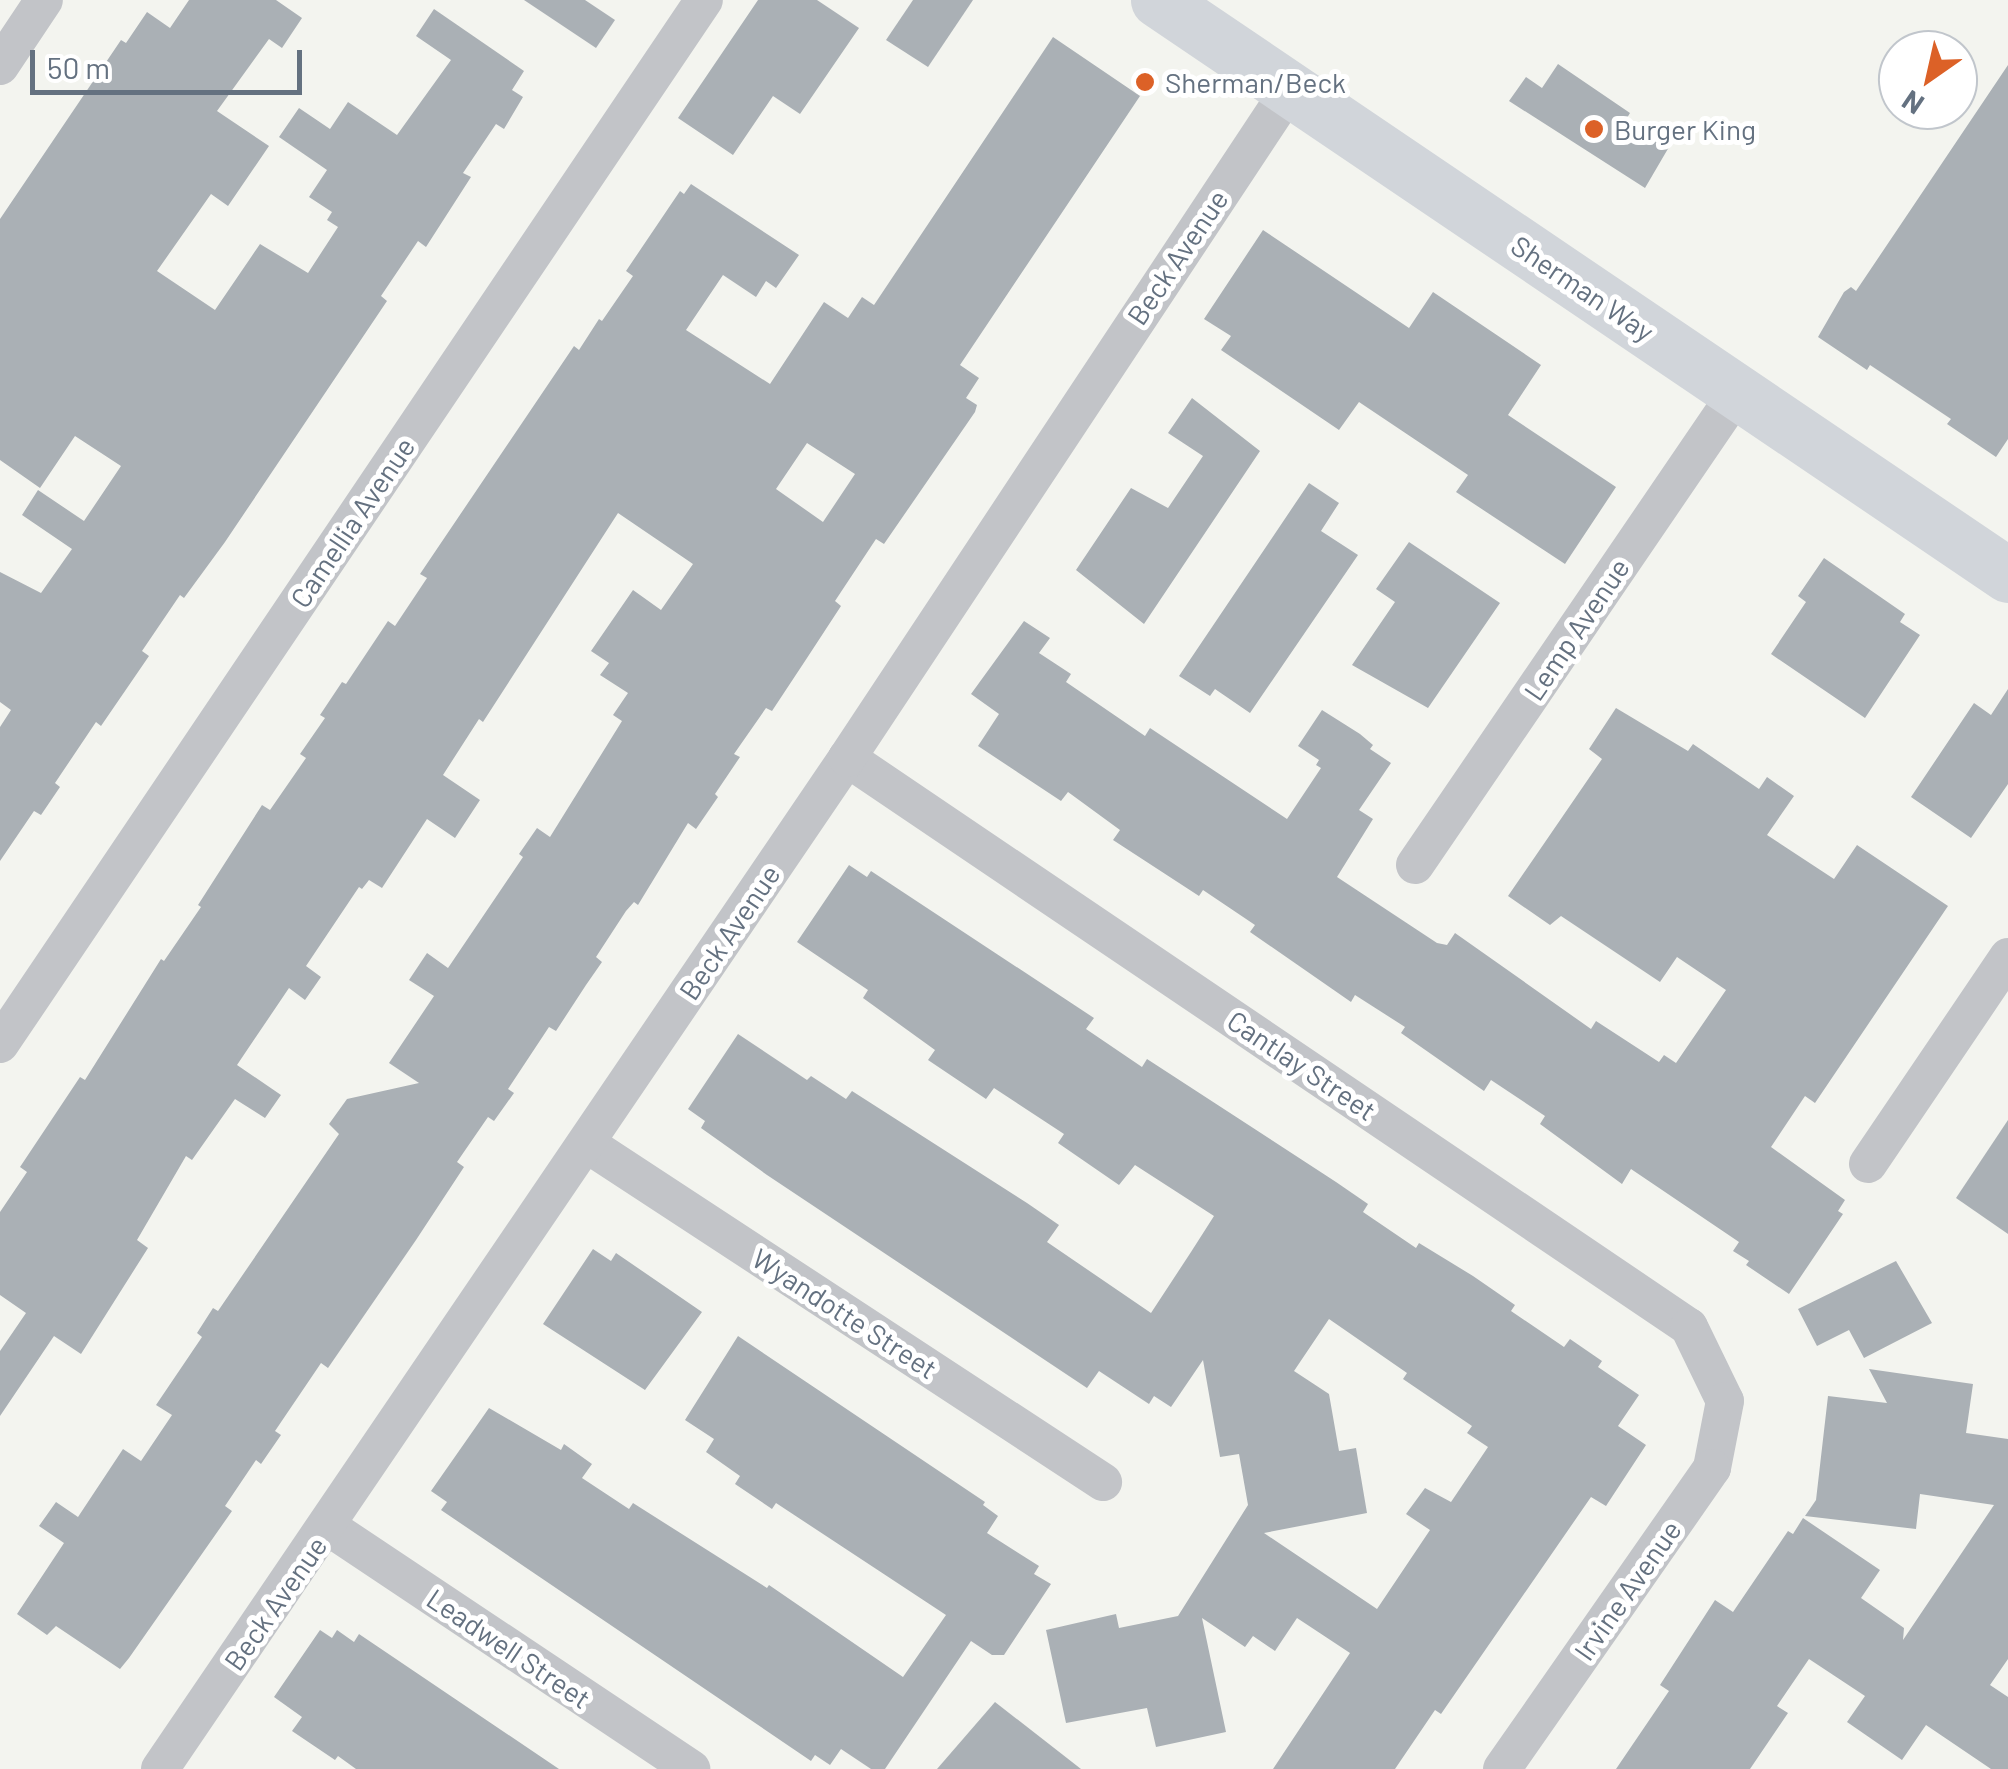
<!DOCTYPE html>
<style>
body{margin:0}
#map{position:relative;width:2008px;height:1769px;overflow:hidden;background:#f3f4ef;font-family:Barlow,sans-serif}
div>[style]{position:absolute}
.building>*{inset:0;background:#aab0b5}
.street>*{height:38px;margin:-19px;padding:0 19px;transform-origin:19px;border-radius:19px;background:#c2c4c8}
.primary>*{height:55px;margin:-27.5px;padding:0 27.5px;transform-origin:27.5px;border-radius:27.5px;background:#d1d5da}
.dots>*{width:28px;height:28px;translate:-50% -50%;box-sizing:border-box;border:5px solid #fff;border-radius:50%}
span{translate:-50% -50%;white-space:nowrap;text-align:center;line-height:1.15;-webkit-text-stroke:10px #fff;paint-order:stroke}
.poi-label{font-size:28px;color:#647180}
.left{translate:0 -50%;text-align:left}
.street-label{font-size:28px;color:#647180}
.north{position:absolute;left:1878px;top:30px;width:100px;height:100px;box-sizing:border-box;background:#fff;border:2px solid #c1c6cc;border-radius:50%;rotate:214deg;font-size:28px;font-weight:700;line-height:40px;text-align:center;color:#647180}
.north::after{content:'';display:block;margin:auto;width:35px;height:45px;background:#dc6127;clip-path:polygon(50% 0,100% 100%,50% 72%,0 100%)}
.scale{position:absolute;left:30px;top:50px;width:272px;height:45px;box-sizing:border-box;border:5px solid #647180;border-top:0;padding-left:12px;font-size:30px;line-height:35px;white-space:nowrap;color:#647180;-webkit-text-stroke:8px #fff;paint-order:stroke}
</style>
<div id="map">
<div class="building">
<div style="clip-path:polygon(189px 0,276px 0,302px 18px,282px 48px,269px 39px,217px 111px,269px 146px,228px 206px,211px 194px,157px 271px,215px 310px,260px 244px,308px 273px,338px 227px,327px 220px,332px 212px,309px 197px,327px 170px,279px 137px,299px 108px,330px 129px,348px 102px,397px 135px,451px 60px,416px 36px,434px 9px,524px 71px,512px 90px,523px 97px,504px 129px,496px 124px,463px 173px,471px 177px,426px 247px,418px 241px,381px 296px,387px 301px,225px 542px,184px 598px,180px 595px,142px 651px,149px 656px,101px 726px,96px 722px,55px 783px,60px 787px,41px 815px,34px 811px,0 861px,0 727px,11px 710px,0 702px,0 572px,41px 593px,72px 549px,22px 515px,38px 490px,84px 521px,121px 466px,75px 436px,40px 488px,0 460px,0 219px,121px 40px,126px 43px,147px 12px,170px 28px)"></div>
<div style="clip-path:polygon(524px 0,585px 0,615px 20px,596px 48px)"></div>
<div style="clip-path:polygon(758px 0,817px 0,859px 28px,800px 114px,773px 96px,733px 155px,678px 118px)"></div>
<div style="clip-path:polygon(913px 0,973px 0,928px 67px,886px 40px)"></div>
<div style="clip-path:polygon(evenodd,1053px 37px,1140px 96px,960px 365px,979px 378px,966px 398px,977px 405px,975px 412px,884px 544px,876px 539px,835px 601px,841px 606px,807px 658px,772px 711px,766px 708px,734px 754px,740px 757px,715px 794px,718px 797px,696px 829px,688px 823px,638px 905px,634px 902px,626px 911px,596px 957px,602px 962px,586px 985px,556px 1031px,549px 1027px,508px 1089px,514px 1093px,494px 1121px,488px 1117px,457px 1162px,464px 1167px,416px 1240px,328px 1368px,321px 1363px,317px 1369px,275px 1431px,281px 1435px,261px 1464px,256px 1460px,225px 1506px,232px 1511px,129px 1658px,120px 1669px,56px 1626px,47px 1635px,17px 1614px,64px 1543px,39px 1526px,56px 1502px,78px 1517px,123px 1449px,141px 1461px,172px 1415px,156px 1405px,202px 1337px,197px 1333px,213px 1308px,218px 1311px,339px 1134px,329px 1124px,347px 1099px,419px 1083px,389px 1063px,434px 996px,409px 980px,427px 953px,448px 968px,523px 857px,519px 854px,537px 828px,550px 837px,622px 721px,613px 715px,628px 693px,600px 675px,609px 663px,591px 651px,633px 590px,661px 610px,693px 564px,618px 513px,483px 722px,479px 719px,443px 775px,480px 800px,455px 838px,427px 819px,382px 888px,369px 880px,362px 889px,359px 887px,306px 966px,321px 977px,305px 1000px,289px 988px,237px 1065px,281px 1095px,265px 1118px,235px 1099px,192px 1160px,186px 1156px,137px 1240px,148px 1248px,81px 1354px,54px 1336px,0 1416px,0 1351px,26px 1313px,0 1295px,0 1212px,27px 1172px,20px 1167px,80px 1077px,85px 1080px,161px 959px,164px 961px,201px 907px,198px 905px,262px 805px,270px 810px,306px 758px,300px 754px,325px 718px,320px 715px,342px 682px,346px 684px,388px 621px,395px 626px,427px 578px,420px 574px,574px 346px,579px 350px,599px 319px,602px 321px,633px 276px,626px 271px,680px 191px,684px 194px,691px 184px,799px 255px,776px 288px,766px 281px,756px 297px,723px 275px,686px 330px,770px 384px,824px 302px,848px 318px,862px 297px,874px 305px,1053px 37px,807px 443px,855px 474px,823px 522px,776px 489px,807px 443px)"></div>
<div style="clip-path:polygon(1558px 64px,1630px 113px,1627px 118px,1669px 147px,1645px 188px,1509px 101px,1526px 77px,1542px 88px)"></div>
<div style="clip-path:polygon(2008px 65px,2008px 439px,1996px 457px,1947px 424px,1951px 419px,1870px 365px,1867px 370px,1818px 337px,1844px 292px,1851px 287px,1856px 291px)"></div>
<div style="clip-path:polygon(1263px 230px,1409px 328px,1433px 292px,1541px 365px,1508px 415px,1616px 487px,1565px 564px,1456px 492px,1468px 475px,1359px 402px,1339px 430px,1221px 350px,1231px 336px,1204px 319px)"></div>
<div style="clip-path:polygon(1192px 398px,1260px 451px,1144px 624px,1076px 570px,1131px 488px,1168px 508px,1203px 456px,1168px 433px)"></div>
<div style="clip-path:polygon(1309px 483px,1339px 503px,1321px 531px,1358px 555px,1250px 713px,1215px 689px,1210px 696px,1179px 676px)"></div>
<div style="clip-path:polygon(1409px 542px,1500px 603px,1428px 708px,1352px 665px,1395px 602px,1376px 589px)"></div>
<div style="clip-path:polygon(1824px 558px,1905px 614px,1900px 622px,1920px 635px,1865px 718px,1771px 654px,1806px 602px,1798px 596px)"></div>
<div style="clip-path:polygon(1024px 621px,1050px 638px,1039px 653px,1071px 674px,1066px 682px,1145px 736px,1150px 728px,1287px 819px,1321px 768px,1316px 765px,1319px 760px,1298px 746px,1322px 710px,1360px 734px,1373px 745px,1370px 749px,1391px 763px,1359px 810px,1373px 819px,1337px 877px,1437px 943px,1447px 945px,1455px 933px,1591px 1029px,1596px 1021px,1659px 1062px,1664px 1055px,1676px 1063px,1726px 990px,1677px 957px,1660px 982px,1561px 916px,1550px 925px,1508px 896px,1602px 759px,1589px 749px,1616px 708px,1688px 751px,1693px 744px,1759px 789px,1767px 777px,1794px 796px,1767px 835px,1834px 879px,1857px 845px,1948px 906px,1815px 1103px,1805px 1096px,1771px 1147px,1845px 1200px,1838px 1211px,1843px 1214px,1789px 1294px,1746px 1265px,1749px 1261px,1733px 1251px,1739px 1242px,1631px 1169px,1622px 1184px,1540px 1124px,1545px 1116px,1491px 1080px,1484px 1091px,1401px 1033px,1405px 1027px,1355px 995px,1351px 1002px,1250px 932px,1255px 925px,1203px 890px,1199px 896px,1113px 840px,1120px 830px,1068px 792px,1061px 801px,978px 746px,999px 714px,971px 694px)"></div>
<div style="clip-path:polygon(2008px 689px,2008px 784px,1971px 838px,1911px 797px,1974px 703px,1991px 715px)"></div>
<div style="clip-path:polygon(evenodd,849px 865px,867px 877px,871px 871px,1094px 1018px,1086px 1029px,1142px 1067px,1147px 1059px,1336px 1182px,1368px 1204px,1363px 1212px,1416px 1248px,1419px 1243px,1473px 1276px,1515px 1305px,1511px 1311px,1564px 1347px,1570px 1339px,1602px 1361px,1598px 1367px,1639px 1395px,1618px 1426px,1646px 1445px,1606px 1506px,1591px 1497px,1441px 1714px,1435px 1710px,1395px 1769px,1273px 1769px,1350px 1653px,1297px 1618px,1275px 1651px,1253px 1636px,1245px 1647px,1202px 1618px,1226px 1732px,1156px 1747px,1147px 1708px,1066px 1723px,1046px 1630px,1116px 1614px,1119px 1628px,1178px 1616px,1248px 1505px,1239px 1454px,1220px 1457px,1203px 1360px,1171px 1407px,1154px 1396px,1149px 1404px,1099px 1371px,1087px 1388px,767px 1175px,701px 1128px,705px 1121px,688px 1109px,738px 1034px,807px 1080px,811px 1076px,846px 1099px,852px 1091px,1027px 1203px,1059px 1225px,1047px 1242px,1151px 1313px,1191px 1252px,1214px 1216px,1135px 1165px,1119px 1185px,1058px 1143px,1064px 1134px,994px 1088px,986px 1099px,928px 1060px,935px 1050px,863px 998px,868px 990px,797px 942px,849px 865px,1329px 1319px,1407px 1373px,1403px 1379px,1472px 1426px,1467px 1433px,1488px 1447px,1451px 1502px,1425px 1488px,1406px 1514px,1430px 1530px,1377px 1609px,1264px 1533px,1367px 1513px,1356px 1448px,1339px 1451px,1329px 1394px,1294px 1371px,1329px 1319px)"></div>
<div style="clip-path:polygon(2008px 1120px,2008px 1234px,1956px 1198px)"></div>
<div style="clip-path:polygon(593px 1249px,611px 1261px,616px 1253px,702px 1312px,645px 1390px,543px 1324px)"></div>
<div style="clip-path:polygon(1896px 1261px,1932px 1323px,1864px 1358px,1849px 1330px,1817px 1346px,1798px 1309px)"></div>
<div style="clip-path:polygon(738px 1336px,985px 1502px,983px 1505px,998px 1516px,987px 1533px,1039px 1566px,1034px 1574px,1051px 1584px,1004px 1655px,992px 1655px,971px 1641px,885px 1769px,871px 1769px,841px 1749px,830px 1765px,815px 1755px,811px 1761px,441px 1510px,447px 1502px,431px 1491px,489px 1408px,561px 1450px,564px 1444px,592px 1464px,582px 1478px,629px 1509px,633px 1503px,767px 1588px,769px 1585px,903px 1677px,946px 1615px,776px 1503px,772px 1509px,735px 1484px,740px 1476px,706px 1452px,714px 1439px,685px 1420px)"></div>
<div style="clip-path:polygon(1869px 1369px,1973px 1384px,1966px 1433px,2008px 1439px,2008px 1659px,1990px 1685px,2008px 1697px,2008px 1769px,1991px 1769px,1926px 1725px,1902px 1760px,1847px 1722px,1865px 1696px,1809px 1659px,1777px 1706px,1788px 1713px,1750px 1769px,1616px 1769px,1669px 1691px,1660px 1685px,1715px 1600px,1733px 1612px,1788px 1531px,1793px 1534px,1803px 1518px,1880px 1570px,1861px 1598px,1904px 1628px,1903px 1640px,1994px 1505px,1920px 1494px,1916px 1529px,1805px 1516px,1816px 1500px,1828px 1396px,1887px 1403px)"></div>
<div style="clip-path:polygon(320px 1630px,332px 1638px,337px 1630px,354px 1642px,359px 1634px,559px 1769px,356px 1769px,338px 1756px,335px 1760px,292px 1731px,302px 1717px,274px 1697px)"></div>
<div style="clip-path:polygon(995px 1702px,1081px 1769px,937px 1769px)"></div>
</div>
<div class="street">
<div style="left:0;top:66px;width:79px;rotate:-56.3deg"></div>
<div style="left:847px;top:758px;width:1016px;rotate:34.05deg"></div>
<div style="left:1689px;top:1327px;width:82px;rotate:64.1deg"></div>
<div style="left:1725px;top:1401px;width:68px;rotate:101deg"></div>
<div style="left:1712px;top:1468px;width:367px;rotate:124.9deg"></div>
<div style="left:1415px;top:865px;width:571px;rotate:-55.7deg"></div>
<div style="left:0;top:1044px;width:1259px;rotate:-56.01deg"></div>
<div style="left:587px;top:1144px;width:617px;rotate:33.23deg"></div>
<div style="left:1868px;top:1164px;width:250px;rotate:-55.9deg"></div>
<div style="left:327px;top:1526px;width:438px;rotate:33.7deg"></div>
<div style="left:160px;top:1769px;width:1222px;rotate:-55.8deg"></div>
<div style="left:847px;top:758px;width:802px;rotate:-56.49deg"></div>
</div>
<div class="primary">
<div style="left:1158px;top:0;width:1026px;rotate:34.08deg"></div>
</div>
<div class="dots">
<div style="left:1145px;top:82px;background:#dc6127"></div>
<div style="left:1594px;top:129px;background:#dc6127"></div>
</div>
<div class="poi-label">
<span class="left" style="left:1165px;top:82px">Sherman/Beck</span>
<span class="left" style="left:1614px;top:129px">Burger King</span>
</div>
<div class="street-label">
<span style="left:1177px;top:257px;rotate:-56deg">Beck Avenue</span>
<span style="left:1583px;top:288px;rotate:34deg">Sherman Way</span>
<span style="left:352px;top:522px;rotate:-56deg">Camellia Avenue</span>
<span style="left:1576px;top:629px;rotate:-56deg">Lemp Avenue</span>
<span style="left:729px;top:932px;rotate:-56deg">Beck Avenue</span>
<span style="left:1302px;top:1065px;rotate:34deg">Cantlay Street</span>
<span style="left:845px;top:1313px;rotate:33deg">Wyandotte Street</span>
<span style="left:1627px;top:1590px;rotate:-55deg">Irvine Avenue</span>
<span style="left:275px;top:1603px;rotate:-55deg">Beck Avenue</span>
<span style="left:509px;top:1648px;rotate:34deg">Leadwell Street</span>
</div>
<div class="north">N</div>
<div class="scale">50 m</div>
</div>
